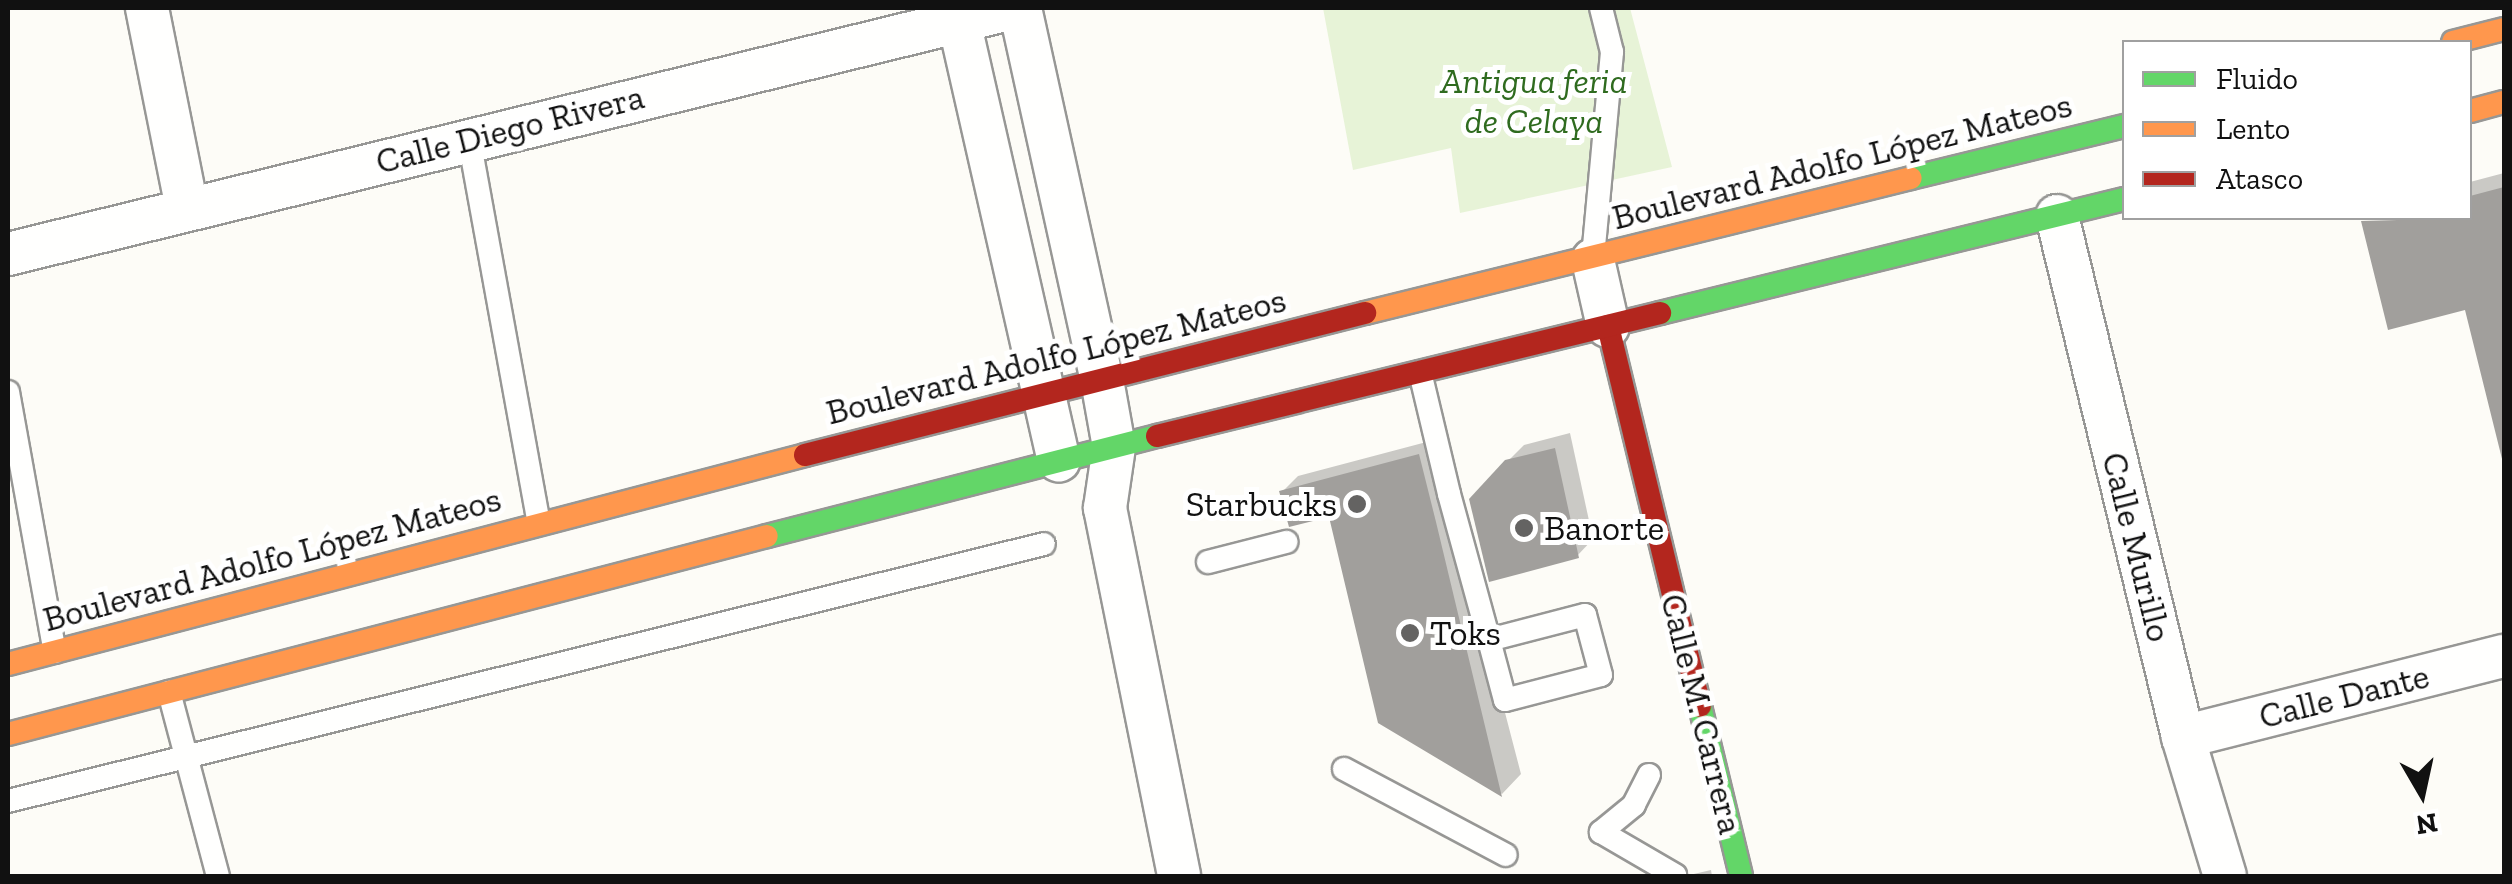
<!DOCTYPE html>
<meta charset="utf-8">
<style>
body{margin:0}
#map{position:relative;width:2512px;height:884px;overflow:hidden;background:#fdfcf7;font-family:"Zilla Slab",serif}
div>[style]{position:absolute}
.green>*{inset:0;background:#e7f3d7}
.shadow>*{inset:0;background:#0003}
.building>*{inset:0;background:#a19f9c}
.roads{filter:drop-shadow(2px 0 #979795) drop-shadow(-2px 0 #979795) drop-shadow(0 2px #979795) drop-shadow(0 -2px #979795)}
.lane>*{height:22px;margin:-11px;padding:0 11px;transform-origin:11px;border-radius:11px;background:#fffffe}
.street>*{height:42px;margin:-21px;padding:0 21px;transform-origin:21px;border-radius:21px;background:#fffffe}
.fast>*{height:22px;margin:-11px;padding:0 11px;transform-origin:11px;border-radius:11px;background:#63d668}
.slow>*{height:22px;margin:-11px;padding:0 11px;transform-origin:11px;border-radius:11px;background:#ff974d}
.jam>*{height:22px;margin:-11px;padding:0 11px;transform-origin:11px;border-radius:11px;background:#b3261e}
.dots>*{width:28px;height:28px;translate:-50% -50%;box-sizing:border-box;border:5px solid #fff;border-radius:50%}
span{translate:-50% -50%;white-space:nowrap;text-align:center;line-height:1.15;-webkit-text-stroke:10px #fff;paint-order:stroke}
.park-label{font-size:35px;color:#2f6b1f;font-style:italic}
.street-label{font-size:35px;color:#111}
.poi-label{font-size:35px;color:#111}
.right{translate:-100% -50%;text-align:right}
.left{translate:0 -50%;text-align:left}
.frame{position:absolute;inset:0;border:10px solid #111;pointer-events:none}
.legend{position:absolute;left:2122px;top:40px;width:350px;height:180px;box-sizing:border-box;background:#fff;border:2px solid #a0a0a0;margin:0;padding:12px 18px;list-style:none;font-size:30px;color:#111}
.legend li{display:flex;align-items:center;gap:20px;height:50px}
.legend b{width:50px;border:2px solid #a0a0a0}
.north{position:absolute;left:2372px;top:744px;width:100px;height:100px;-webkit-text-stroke:8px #fff;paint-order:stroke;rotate:171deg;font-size:28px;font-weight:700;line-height:40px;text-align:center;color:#111}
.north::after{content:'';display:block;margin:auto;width:35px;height:45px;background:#111;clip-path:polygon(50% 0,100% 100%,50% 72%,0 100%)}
</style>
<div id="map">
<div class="green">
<div style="clip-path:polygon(1323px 8px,1630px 8px,1672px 167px,1460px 213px,1451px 148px,1353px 170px)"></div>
</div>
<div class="shadow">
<div style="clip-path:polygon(2504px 173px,2504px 458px,2467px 307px,2364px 222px,2470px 218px,2470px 182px)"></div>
<div style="clip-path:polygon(1570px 433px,1593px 539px,1577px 556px,1507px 462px,1524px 445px)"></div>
<div style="clip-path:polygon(1434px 440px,1521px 774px,1502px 794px,1381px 722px,1331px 514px,1282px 492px,1298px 476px)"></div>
<div style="clip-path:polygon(1711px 870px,1712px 876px,1685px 876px)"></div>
</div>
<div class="building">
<div style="clip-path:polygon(2504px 187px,2504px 463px,2503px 463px,2465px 310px,2388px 330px,2361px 221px,2470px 218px,2470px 196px)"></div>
<div style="clip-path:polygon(1555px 448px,1579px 558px,1489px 582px,1469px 499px,1505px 460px)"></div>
<div style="clip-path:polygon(1419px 454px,1436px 522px,1502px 797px,1378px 723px,1329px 517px,1289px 527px,1279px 491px)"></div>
</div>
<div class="roads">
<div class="lane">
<div style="left:469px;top:139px;width:391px;rotate:79.7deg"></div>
<div style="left:1593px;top:257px;width:206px;rotate:-84.7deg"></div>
<div style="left:1612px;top:52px;width:45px;rotate:-104deg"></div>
<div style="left:1420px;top:372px;width:125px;rotate:76.6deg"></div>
<div style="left:1449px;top:494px;width:151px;rotate:74.7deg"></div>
<div style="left:1489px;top:640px;width:62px;rotate:75.1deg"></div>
<div style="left:1505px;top:700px;width:99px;rotate:-14.6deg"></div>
<div style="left:1601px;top:675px;width:62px;rotate:-104.9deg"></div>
<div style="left:1585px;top:615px;width:99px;rotate:165.4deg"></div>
<div style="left:8px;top:392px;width:264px;rotate:79.8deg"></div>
<div style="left:1208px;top:562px;width:81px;rotate:-14.4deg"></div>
<div style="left:169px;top:692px;width:190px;rotate:75.1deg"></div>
<div style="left:1344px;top:769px;width:183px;rotate:28deg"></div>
<div style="left:1649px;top:775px;width:34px;rotate:117deg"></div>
<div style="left:1634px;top:805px;width:43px;rotate:140.7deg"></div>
<div style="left:1601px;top:832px;width:86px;rotate:30.2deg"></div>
<div style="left:8px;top:801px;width:1067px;rotate:-13.93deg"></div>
</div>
<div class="street">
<div style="left:147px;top:8px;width:204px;rotate:78.7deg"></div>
<div style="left:956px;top:8px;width:464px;rotate:77.2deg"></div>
<div style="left:1020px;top:8px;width:381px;rotate:77.6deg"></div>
<div style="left:1102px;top:380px;width:68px;rotate:79.8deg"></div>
<div style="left:1114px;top:447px;width:62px;rotate:98.4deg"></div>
<div style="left:1105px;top:508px;width:375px;rotate:78.6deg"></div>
<div style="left:2057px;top:216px;width:536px;rotate:76.4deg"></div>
<div style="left:2183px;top:737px;width:145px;rotate:73.2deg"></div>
<div style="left:8px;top:254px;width:1035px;rotate:-13.75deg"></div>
<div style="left:1593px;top:260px;width:68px;rotate:77.2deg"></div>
<div style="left:2183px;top:737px;width:331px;rotate:-14.2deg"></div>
</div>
<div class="fast">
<div style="left:1911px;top:178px;width:219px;rotate:-13.7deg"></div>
<div style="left:1660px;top:313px;width:478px;rotate:-13.8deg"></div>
<div style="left:767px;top:536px;width:403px;rotate:-14.4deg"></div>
<div style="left:1700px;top:706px;width:175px;rotate:76.4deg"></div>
</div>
<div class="slow">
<div style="left:2453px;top:42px;width:53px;rotate:-14.3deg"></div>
<div style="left:2470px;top:111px;width:35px;rotate:-15deg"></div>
<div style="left:1365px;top:313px;width:562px;rotate:-13.89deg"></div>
<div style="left:8px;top:664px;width:824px;rotate:-14.69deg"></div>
<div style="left:8px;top:734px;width:784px;rotate:-14.62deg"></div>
</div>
<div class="jam">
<div style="left:1608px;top:326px;width:391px;rotate:76.4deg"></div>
<div style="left:1157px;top:436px;width:518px;rotate:-13.74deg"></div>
<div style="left:805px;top:455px;width:578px;rotate:-14.23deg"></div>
</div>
</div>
<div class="dots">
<div style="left:1357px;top:504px;background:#646362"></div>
<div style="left:1524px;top:528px;background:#646362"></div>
<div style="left:1410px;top:633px;background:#646362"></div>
</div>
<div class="park-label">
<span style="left:1534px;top:101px">Antigua feria<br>de Celaya</span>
</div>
<div class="street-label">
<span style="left:510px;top:129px;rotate:-14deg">Calle Diego Rivera</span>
<span style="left:1842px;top:161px;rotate:-14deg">Boulevard Adolfo López Mateos</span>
<span style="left:1056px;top:356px;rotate:-14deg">Boulevard Adolfo López Mateos</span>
<span style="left:2137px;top:547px;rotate:76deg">Calle Murillo</span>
<span style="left:272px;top:559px;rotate:-15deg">Boulevard Adolfo López Mateos</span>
<span style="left:2344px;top:696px;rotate:-14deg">Calle Dante</span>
<span style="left:1702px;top:714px;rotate:76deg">Calle M. Carrera</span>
</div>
<div class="poi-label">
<span class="right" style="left:1337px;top:504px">Starbucks</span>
<span class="left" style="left:1544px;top:528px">Banorte</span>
<span class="left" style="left:1430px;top:633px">Toks</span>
</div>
<div class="frame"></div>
<ul class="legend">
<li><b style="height:12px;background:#63d668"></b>Fluido</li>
<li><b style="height:12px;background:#ff974d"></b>Lento</li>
<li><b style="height:12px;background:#b3261e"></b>Atasco</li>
</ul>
<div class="north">N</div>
</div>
